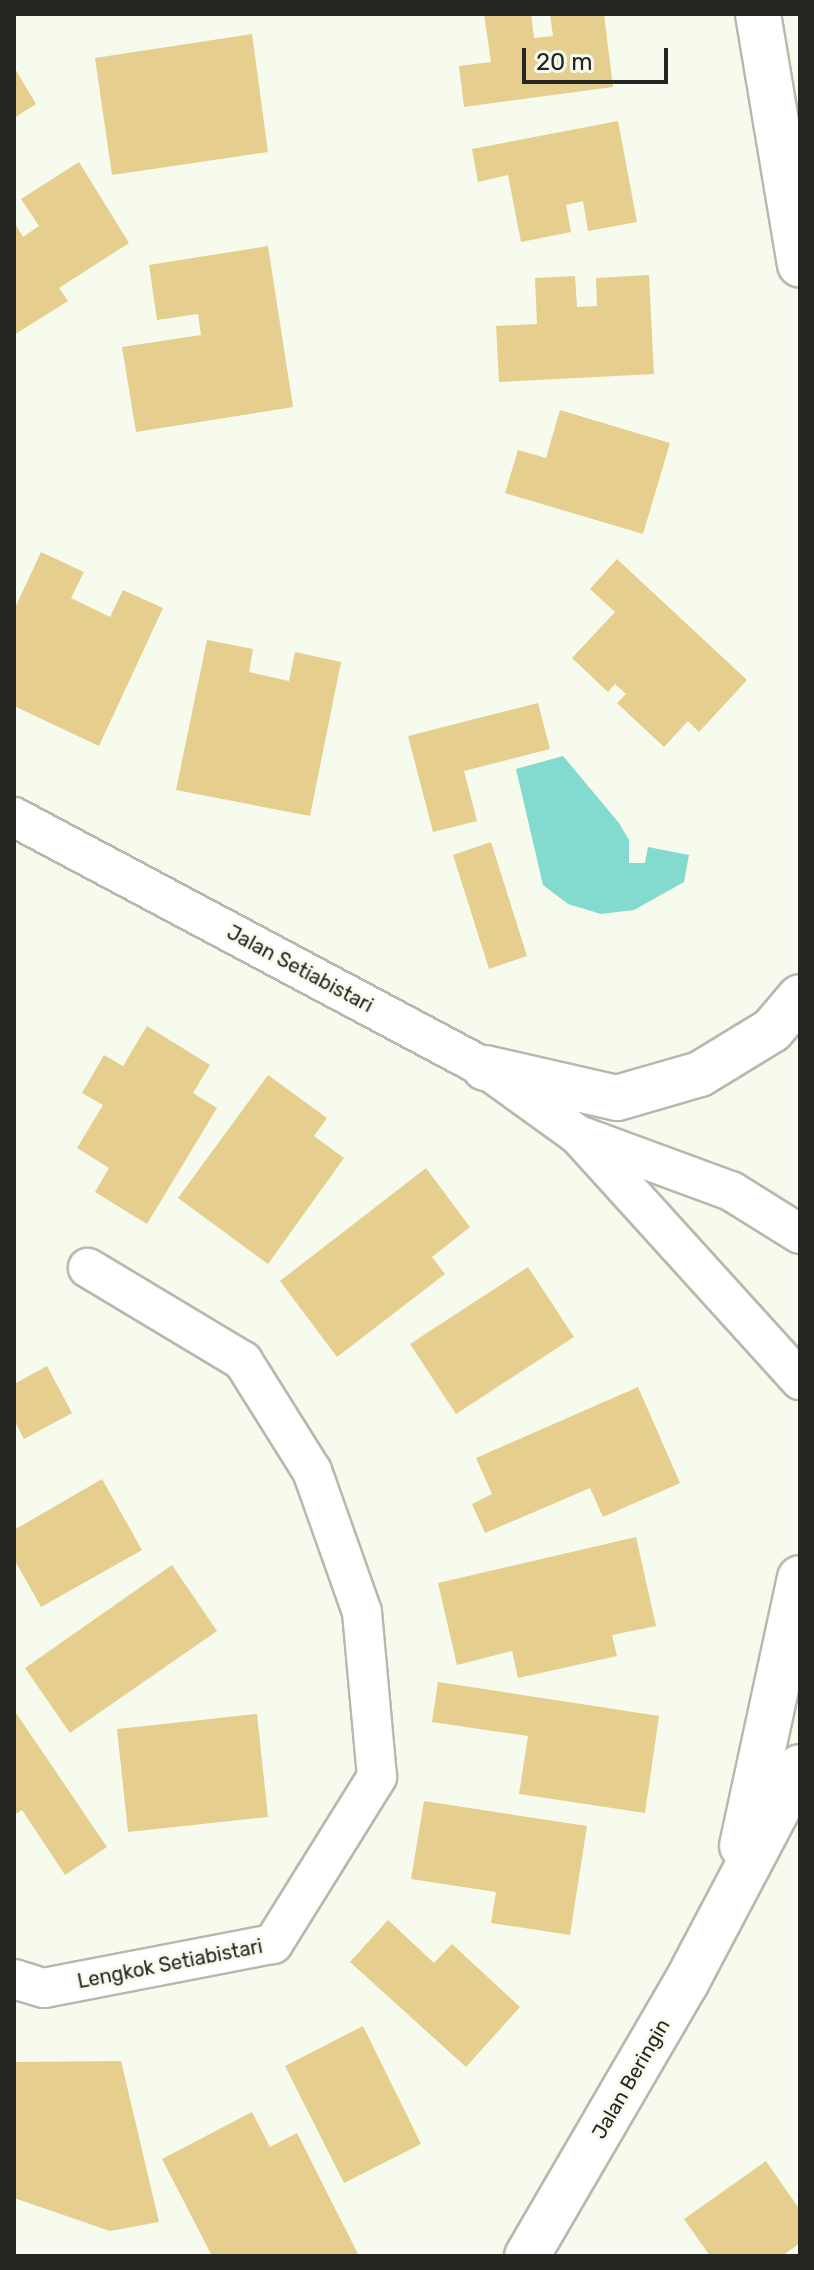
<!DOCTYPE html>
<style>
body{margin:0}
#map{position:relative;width:814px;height:2270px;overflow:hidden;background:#f7fbee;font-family:Rubik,sans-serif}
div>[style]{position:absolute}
.water>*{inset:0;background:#83dace}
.building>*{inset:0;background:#e6ce8e}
.roads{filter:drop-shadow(2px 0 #b6b9ad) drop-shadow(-2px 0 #b6b9ad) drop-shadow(0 2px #b6b9ad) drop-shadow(0 -2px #b6b9ad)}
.minor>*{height:38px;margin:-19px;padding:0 19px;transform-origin:19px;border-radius:19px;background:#fff}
.tertiary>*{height:44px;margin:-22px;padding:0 22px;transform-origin:22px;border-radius:22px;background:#fff}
span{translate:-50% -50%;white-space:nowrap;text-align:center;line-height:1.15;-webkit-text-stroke:6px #f7fbee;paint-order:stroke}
.street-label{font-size:20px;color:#252621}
.frame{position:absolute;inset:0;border:16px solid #252621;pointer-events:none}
.scale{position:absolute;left:522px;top:48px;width:146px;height:36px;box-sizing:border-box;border:4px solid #252621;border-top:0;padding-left:10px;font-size:24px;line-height:28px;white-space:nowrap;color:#252621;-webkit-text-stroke:6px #f7fbee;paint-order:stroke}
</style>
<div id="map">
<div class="water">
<div style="clip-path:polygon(563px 756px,619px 823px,629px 840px,629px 863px,645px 863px,648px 847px,689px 855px,684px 882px,634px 910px,601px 914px,568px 904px,543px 885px,516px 769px)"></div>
</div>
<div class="building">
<div style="clip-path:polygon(484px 14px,531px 14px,534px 38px,553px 36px,550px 14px,604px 14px,613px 87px,464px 107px,459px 66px,491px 62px)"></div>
<div style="clip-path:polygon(252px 34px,268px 152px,112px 175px,95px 58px)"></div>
<div style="clip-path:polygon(14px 67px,36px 104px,14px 118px)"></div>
<div style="clip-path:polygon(618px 121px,637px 222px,588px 231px,583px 201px,566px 205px,571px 232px,521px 242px,508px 175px,478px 182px,472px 149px)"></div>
<div style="clip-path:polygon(79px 162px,129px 243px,59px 288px,68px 301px,14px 335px,14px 222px,23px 237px,39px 226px,21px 199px)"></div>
<div style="clip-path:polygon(268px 246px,293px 407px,136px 432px,122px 347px,201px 335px,198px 314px,157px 320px,149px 265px)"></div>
<div style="clip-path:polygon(649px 275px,654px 374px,499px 382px,496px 326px,537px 324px,535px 278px,575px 276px,577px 307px,597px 306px,596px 278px)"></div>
<div style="clip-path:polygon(560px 410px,670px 443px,643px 534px,505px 493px,518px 450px,546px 458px)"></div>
<div style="clip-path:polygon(41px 552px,84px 572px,71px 598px,110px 617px,123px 590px,163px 608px,99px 746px,14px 706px,14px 610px)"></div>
<div style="clip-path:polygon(617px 559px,747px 680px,699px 732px,688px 721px,664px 747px,617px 703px,626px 694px,615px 684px,608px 692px,572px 658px,615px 612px,590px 589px)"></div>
<div style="clip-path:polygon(207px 640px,253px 649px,249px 672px,289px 681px,295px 652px,341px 662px,310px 816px,176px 790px)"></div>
<div style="clip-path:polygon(538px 703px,550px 749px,464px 771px,477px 821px,433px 832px,408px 736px)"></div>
<div style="clip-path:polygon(491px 842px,527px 956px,489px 969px,453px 855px)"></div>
<div style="clip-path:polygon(147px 1026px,210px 1065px,193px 1093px,217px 1108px,147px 1224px,95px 1192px,109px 1168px,77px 1148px,103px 1105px,82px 1093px,104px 1055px,123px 1066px)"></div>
<div style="clip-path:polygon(268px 1075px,327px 1118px,314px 1136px,344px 1158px,268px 1264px,178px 1198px)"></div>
<div style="clip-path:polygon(426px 1168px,470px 1227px,432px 1257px,445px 1274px,337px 1357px,280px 1281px)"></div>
<div style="clip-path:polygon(528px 1267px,574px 1337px,456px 1414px,410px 1344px)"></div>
<div style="clip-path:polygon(47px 1366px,72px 1413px,24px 1439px,14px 1420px,14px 1384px)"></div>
<div style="clip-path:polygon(638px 1387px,680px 1483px,603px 1517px,590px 1488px,485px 1533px,472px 1504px,492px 1494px,476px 1458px)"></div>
<div style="clip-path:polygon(102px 1479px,142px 1550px,41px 1607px,14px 1559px,14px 1530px)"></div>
<div style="clip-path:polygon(636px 1537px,656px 1626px,612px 1635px,617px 1656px,518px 1678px,512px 1651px,457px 1665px,438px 1583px)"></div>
<div style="clip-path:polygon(172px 1565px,217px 1631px,70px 1733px,25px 1668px)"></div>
<div style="clip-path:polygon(438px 1682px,659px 1716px,645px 1813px,519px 1794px,528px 1736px,432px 1722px)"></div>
<div style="clip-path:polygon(14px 1710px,107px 1847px,65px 1875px,22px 1810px,14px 1815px)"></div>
<div style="clip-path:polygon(257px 1714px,268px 1817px,128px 1832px,117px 1729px)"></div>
<div style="clip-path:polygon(424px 1801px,587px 1826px,570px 1935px,491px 1923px,496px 1892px,411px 1879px)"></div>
<div style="clip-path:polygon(388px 1920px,434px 1963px,452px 1944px,520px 2007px,466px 2067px,350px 1962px)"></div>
<div style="clip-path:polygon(363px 2026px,421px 2144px,344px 2183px,285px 2066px)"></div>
<div style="clip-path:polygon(121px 2061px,159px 2222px,110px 2231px,14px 2198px,14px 2062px)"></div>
<div style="clip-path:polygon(252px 2112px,270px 2147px,297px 2133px,359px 2256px,212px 2256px,162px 2159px)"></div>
<div style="clip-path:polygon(766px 2161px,800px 2210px,800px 2243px,782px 2256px,710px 2256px,684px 2219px)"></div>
</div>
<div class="roads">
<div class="minor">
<div style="left:14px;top:817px;width:534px;rotate:28.05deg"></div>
<div style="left:485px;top:1068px;width:115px;rotate:35.8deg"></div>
<div style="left:578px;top:1135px;width:331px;rotate:47.8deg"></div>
<div style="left:584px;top:1137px;width:157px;rotate:20.2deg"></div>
<div style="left:731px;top:1191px;width:81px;rotate:31.9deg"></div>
<div style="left:14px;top:1979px;width:31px;rotate:17deg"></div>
<div style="left:44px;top:1988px;width:233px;rotate:-10.9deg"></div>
<div style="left:273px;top:1944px;width:197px;rotate:-58.1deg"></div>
<div style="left:377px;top:1777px;width:166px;rotate:-95.2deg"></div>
<div style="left:362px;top:1612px;width:150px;rotate:-109.5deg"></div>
<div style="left:312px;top:1471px;width:130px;rotate:-122.1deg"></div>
<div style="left:243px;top:1361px;width:181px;rotate:-149deg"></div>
</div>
<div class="tertiary">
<div style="left:758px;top:14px;width:254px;rotate:80.5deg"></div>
<div style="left:485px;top:1068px;width:135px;rotate:12.8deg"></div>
<div style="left:617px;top:1098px;width:86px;rotate:-16.1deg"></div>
<div style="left:700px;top:1074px;width:84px;rotate:-31.4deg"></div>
<div style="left:772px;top:1030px;width:43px;rotate:-49.7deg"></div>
<div style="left:742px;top:1846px;width:274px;rotate:-77.8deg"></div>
<div style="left:527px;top:2256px;width:316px;rotate:-59.8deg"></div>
<div style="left:686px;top:1983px;width:244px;rotate:-62.2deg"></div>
</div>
</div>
<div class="street-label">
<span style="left:300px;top:969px;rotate:28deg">Jalan Setiabistari</span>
<span style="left:170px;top:1964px;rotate:-11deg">Lengkok Setiabistari</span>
<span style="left:631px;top:2079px;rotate:-60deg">Jalan Beringin</span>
</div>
<div class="frame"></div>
<div class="scale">20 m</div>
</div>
